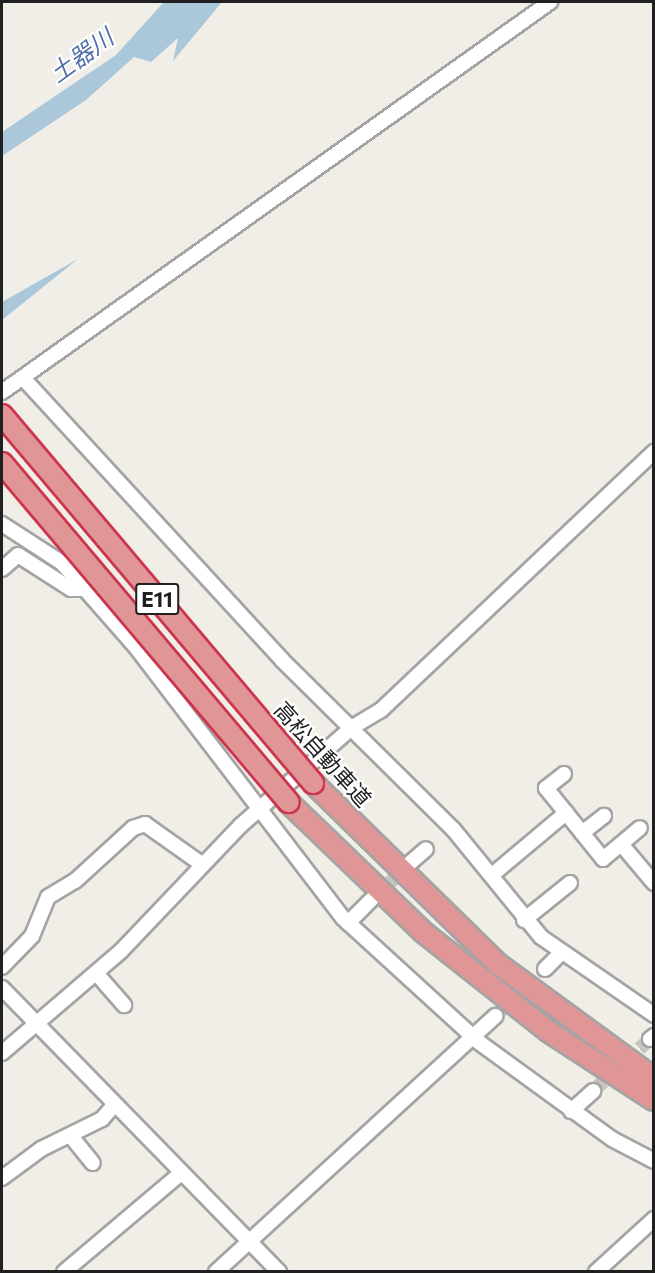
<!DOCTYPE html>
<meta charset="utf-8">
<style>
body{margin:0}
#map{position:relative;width:655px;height:1273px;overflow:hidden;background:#f0eee7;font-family:Commissioner,"Noto Sans JP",sans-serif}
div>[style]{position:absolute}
.water>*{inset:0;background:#abc7da}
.minor-tunnel>*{height:14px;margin-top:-7px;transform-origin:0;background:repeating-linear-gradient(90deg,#c6c5bf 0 14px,transparent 0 21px)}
.roads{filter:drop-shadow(2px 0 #a4a4a4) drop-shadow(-2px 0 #a4a4a4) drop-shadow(0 2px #a4a4a4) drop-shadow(0 -2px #a4a4a4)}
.minor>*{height:14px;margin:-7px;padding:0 7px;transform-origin:7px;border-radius:7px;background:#fff}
.highway>*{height:20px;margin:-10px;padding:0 10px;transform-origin:10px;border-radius:10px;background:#e09697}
.bridges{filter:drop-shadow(2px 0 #cd354f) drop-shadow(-2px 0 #cd354f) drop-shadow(0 2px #cd354f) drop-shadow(0 -2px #cd354f)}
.highway-bridge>*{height:20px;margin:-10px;padding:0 10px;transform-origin:10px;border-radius:10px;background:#e09697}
span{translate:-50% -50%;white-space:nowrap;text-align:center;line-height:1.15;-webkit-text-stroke:4.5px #fff;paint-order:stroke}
.shield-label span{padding:2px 4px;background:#fff;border:2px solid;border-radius:4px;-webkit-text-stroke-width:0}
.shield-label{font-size:21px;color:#202020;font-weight:700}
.street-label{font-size:22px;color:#202020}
.water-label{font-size:24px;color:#5370a9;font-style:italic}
.frame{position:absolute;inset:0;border:3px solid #202020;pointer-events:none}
</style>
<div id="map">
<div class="water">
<div style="clip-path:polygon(164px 2px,222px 2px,173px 61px,178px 38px,151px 62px,134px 57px,86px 100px,2px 156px,2px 132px,116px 55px)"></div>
<div style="clip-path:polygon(78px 259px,2px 320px,2px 302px)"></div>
</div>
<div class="minor-tunnel">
<div style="left:375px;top:897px;width:47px;rotate:-44.1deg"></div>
<div style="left:495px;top:1016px;width:69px;rotate:-43.2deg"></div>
<div style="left:593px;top:1091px;width:77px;rotate:-42.4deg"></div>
</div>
<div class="roads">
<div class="minor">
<div style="left:23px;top:378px;width:383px;rotate:47.4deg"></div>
<div style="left:282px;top:660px;width:240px;rotate:44.7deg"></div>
<div style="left:453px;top:829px;width:139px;rotate:50.8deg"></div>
<div style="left:541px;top:937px;width:137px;rotate:34.6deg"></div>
<div style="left:2px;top:392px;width:673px;rotate:-35.44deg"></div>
<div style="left:2px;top:524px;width:72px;rotate:33deg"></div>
<div style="left:62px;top:563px;width:111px;rotate:48.7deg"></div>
<div style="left:135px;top:646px;width:342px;rotate:52.6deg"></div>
<div style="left:343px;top:918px;width:185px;rotate:42.4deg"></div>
<div style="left:480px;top:1043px;width:163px;rotate:36deg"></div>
<div style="left:612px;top:1139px;width:47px;rotate:27.6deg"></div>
<div style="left:2px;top:569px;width:21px;rotate:-41deg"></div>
<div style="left:18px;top:555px;width:63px;rotate:32.7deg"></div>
<div style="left:71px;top:589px;width:14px"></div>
<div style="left:564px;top:774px;width:23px;rotate:142deg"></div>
<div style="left:546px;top:788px;width:91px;rotate:51.2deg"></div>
<div style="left:603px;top:859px;width:48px;rotate:-40deg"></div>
<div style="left:582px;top:833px;width:28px;rotate:-38deg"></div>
<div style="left:621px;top:844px;width:51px;rotate:49.8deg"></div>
<div style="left:410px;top:863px;width:21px;rotate:-41deg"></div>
<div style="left:492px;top:875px;width:97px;rotate:-40deg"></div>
<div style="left:524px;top:920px;width:59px;rotate:-38.8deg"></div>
<div style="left:348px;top:923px;width:33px;rotate:-45deg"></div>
<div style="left:2px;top:967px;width:43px;rotate:-45.9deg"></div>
<div style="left:32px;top:936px;width:42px;rotate:-67.7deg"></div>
<div style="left:48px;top:897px;width:31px;rotate:-31deg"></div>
<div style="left:75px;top:881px;width:79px;rotate:-42.4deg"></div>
<div style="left:133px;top:828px;width:13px;rotate:-18deg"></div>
<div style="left:145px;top:824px;width:67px;rotate:35.3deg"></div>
<div style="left:545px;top:969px;width:24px;rotate:-45deg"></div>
<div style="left:96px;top:973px;width:43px;rotate:48.8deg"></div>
<div style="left:2px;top:988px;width:397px;rotate:45.7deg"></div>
<div style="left:650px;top:1039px;width:5px;rotate:-37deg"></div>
<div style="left:2px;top:1053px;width:157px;rotate:-40.6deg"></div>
<div style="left:121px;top:951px;width:173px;rotate:-46.4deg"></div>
<div style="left:240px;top:826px;width:148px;rotate:-41.4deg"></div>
<div style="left:351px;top:728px;width:35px;rotate:-31deg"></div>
<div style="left:381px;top:710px;width:376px;rotate:-43.4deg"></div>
<div style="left:571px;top:1111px;width:30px;rotate:-42deg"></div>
<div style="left:70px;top:1135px;width:36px;rotate:51deg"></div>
<div style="left:2px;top:1178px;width:49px;rotate:-36.6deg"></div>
<div style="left:41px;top:1149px;width:68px;rotate:-26.2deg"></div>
<div style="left:102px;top:1119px;width:18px;rotate:-49deg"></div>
<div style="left:64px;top:1272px;width:152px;rotate:-40.2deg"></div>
<div style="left:216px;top:1272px;width:379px;rotate:-42.5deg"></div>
<div style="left:596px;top:1272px;width:79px;rotate:-42.4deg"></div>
</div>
<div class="highway">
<div style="left:313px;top:783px;width:259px;rotate:44.4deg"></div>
<div style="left:498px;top:964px;width:193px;rotate:36.2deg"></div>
<div style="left:288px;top:802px;width:187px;rotate:43.9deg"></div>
<div style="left:423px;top:932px;width:159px;rotate:38.4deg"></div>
<div style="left:548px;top:1031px;width:126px;rotate:33.1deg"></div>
</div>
</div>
<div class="bridges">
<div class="highway-bridge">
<div style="left:2px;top:415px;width:482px;rotate:49.8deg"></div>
<div style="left:2px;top:463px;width:444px;rotate:49.8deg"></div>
</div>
</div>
<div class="shield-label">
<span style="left:157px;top:599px">E11</span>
</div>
<div class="street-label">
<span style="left:323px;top:754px;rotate:48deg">高松自動車道</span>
</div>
<div class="water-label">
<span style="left:81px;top:55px;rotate:-36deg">土器川</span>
</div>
<div class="frame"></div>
</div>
